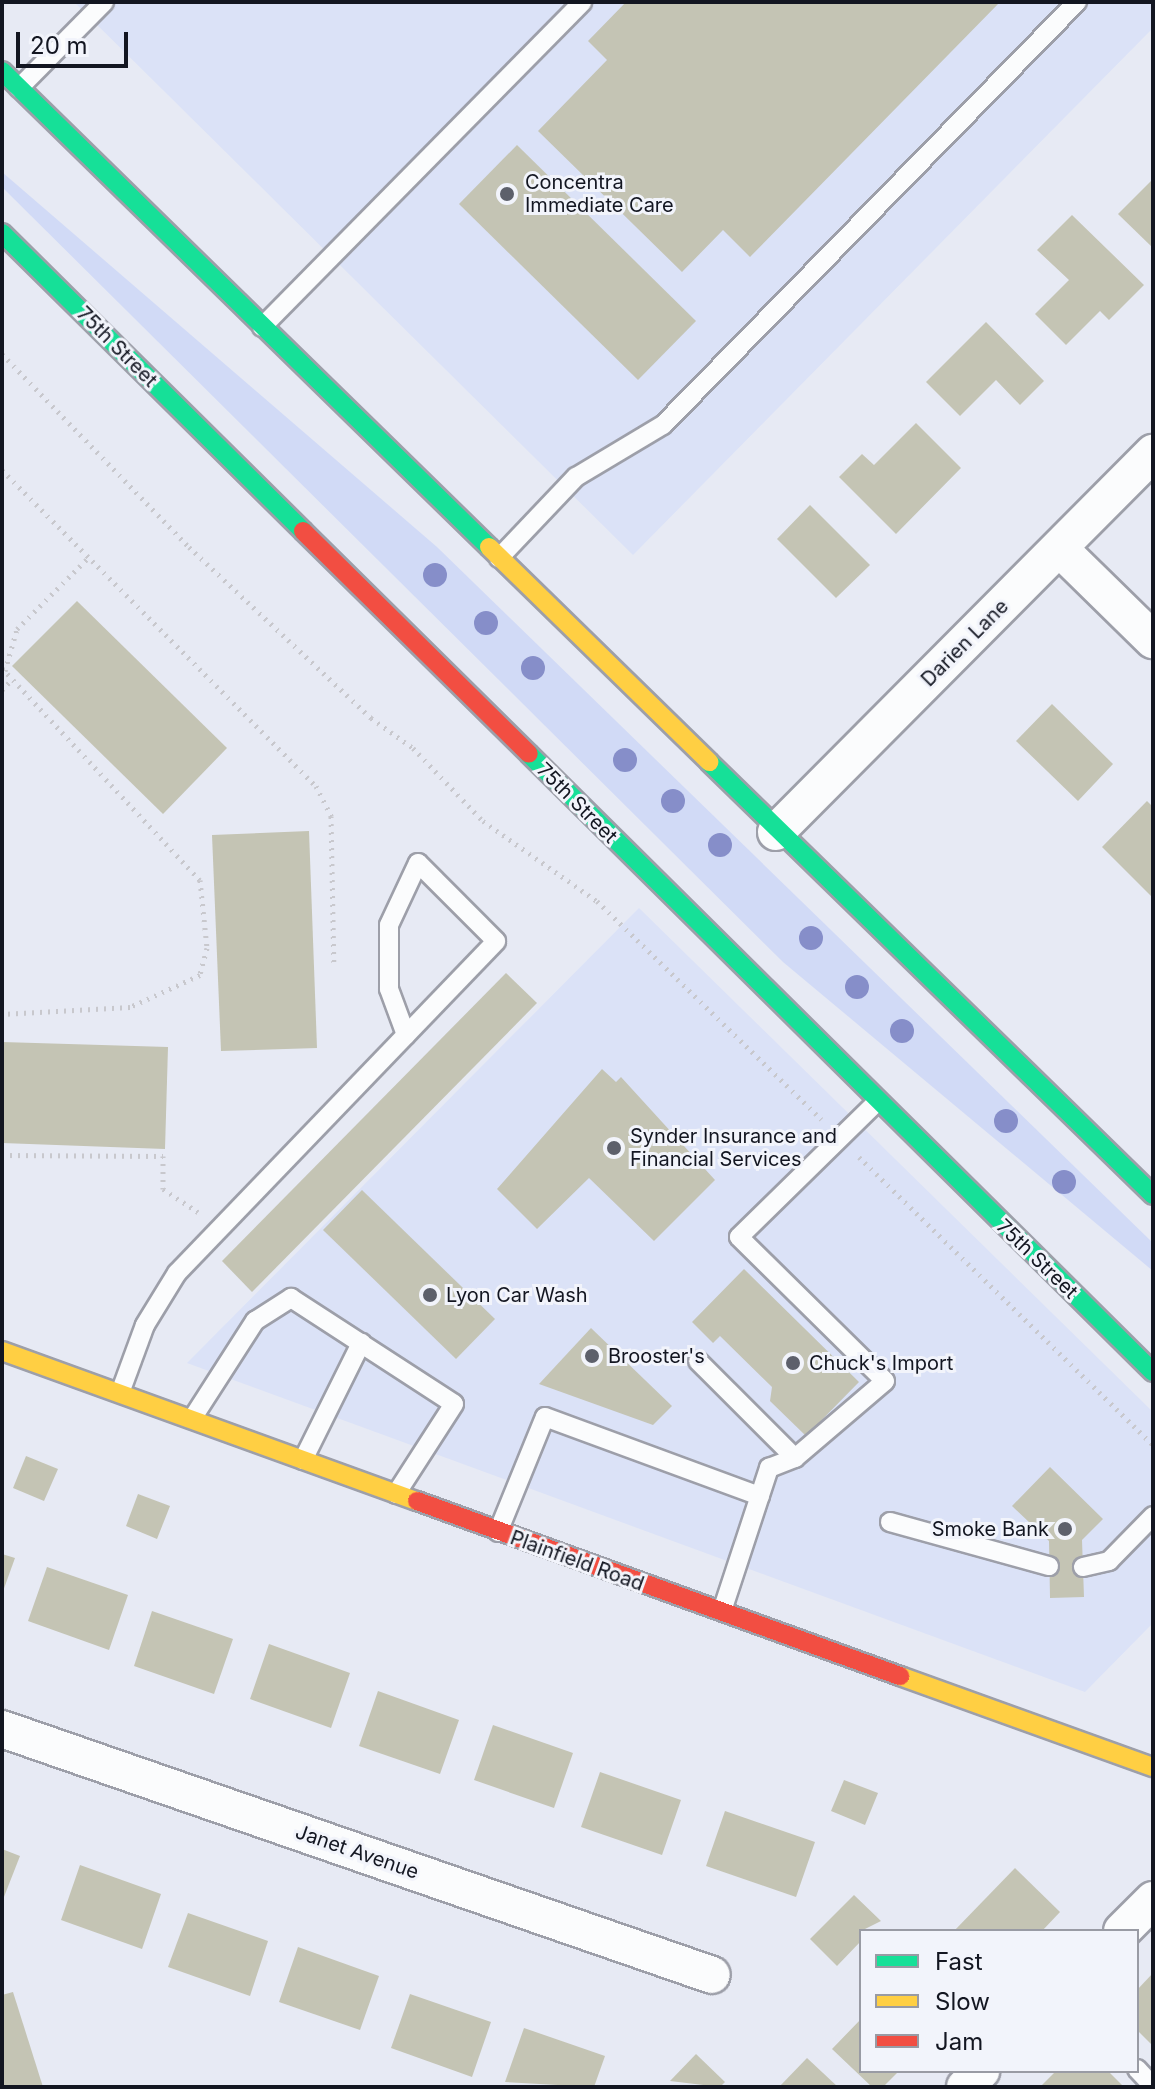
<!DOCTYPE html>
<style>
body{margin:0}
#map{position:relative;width:1155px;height:2089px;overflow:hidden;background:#e7eaf4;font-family:Inter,sans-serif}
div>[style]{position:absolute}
.built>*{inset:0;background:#dbe2f7}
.green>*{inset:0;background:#d1daf6}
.building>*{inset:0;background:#c4c4b4}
.path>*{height:5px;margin-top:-2.5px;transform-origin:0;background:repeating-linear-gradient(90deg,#c8c8cd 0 2px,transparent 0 8px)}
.roads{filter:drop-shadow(2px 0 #9d9fa9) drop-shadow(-2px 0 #9d9fa9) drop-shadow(0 2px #9d9fa9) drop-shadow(0 -2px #9d9fa9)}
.lane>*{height:18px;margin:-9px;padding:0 9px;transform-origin:9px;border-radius:9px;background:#fbfcfd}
.street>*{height:36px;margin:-18px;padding:0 18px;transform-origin:18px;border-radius:18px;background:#fbfcfd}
.fast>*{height:18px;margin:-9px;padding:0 9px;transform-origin:9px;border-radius:9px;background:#16e098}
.slow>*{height:18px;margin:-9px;padding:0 9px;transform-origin:9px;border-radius:9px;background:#ffcf43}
.jam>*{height:18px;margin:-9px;padding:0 9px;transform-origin:9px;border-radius:9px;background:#f24e42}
.trees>*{width:24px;height:24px;margin:-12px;border-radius:50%;background:#868ec9}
.dots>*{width:22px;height:22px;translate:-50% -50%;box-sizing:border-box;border:4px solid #f2f4fb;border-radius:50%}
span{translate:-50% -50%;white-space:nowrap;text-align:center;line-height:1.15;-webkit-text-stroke:6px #f2f4fb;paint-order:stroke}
.poi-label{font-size:20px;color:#131621}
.left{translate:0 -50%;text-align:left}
.right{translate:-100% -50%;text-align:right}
.street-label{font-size:20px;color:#131621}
.frame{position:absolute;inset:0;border:4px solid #131621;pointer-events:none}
.legend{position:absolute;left:859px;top:1929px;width:280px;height:144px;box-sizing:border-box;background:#f2f4fb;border:2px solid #999ba4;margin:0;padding:10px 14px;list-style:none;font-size:24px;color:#131621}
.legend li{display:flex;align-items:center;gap:16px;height:40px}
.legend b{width:40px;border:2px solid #999ba4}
.scale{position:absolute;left:16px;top:32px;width:112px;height:36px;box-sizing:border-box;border:4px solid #131621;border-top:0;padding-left:10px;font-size:24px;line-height:28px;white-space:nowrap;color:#131621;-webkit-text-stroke:6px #f2f4fb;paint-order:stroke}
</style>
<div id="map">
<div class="built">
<div style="clip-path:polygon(74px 2px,1153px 2px,1153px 28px,633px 555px)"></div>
<div style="clip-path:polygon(639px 908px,1153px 1412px,1153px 1623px,1085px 1692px,187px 1363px)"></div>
</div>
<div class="green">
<div style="clip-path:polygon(2px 172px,437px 547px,1153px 1243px,1153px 1271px,783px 962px,2px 187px)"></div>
</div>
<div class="building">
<div style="clip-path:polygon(626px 2px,1000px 2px,750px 257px,723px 230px,682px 272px,538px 131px,607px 60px,588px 41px)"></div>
<div style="clip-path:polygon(517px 145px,696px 321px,638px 380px,459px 204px)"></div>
<div style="clip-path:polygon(1153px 179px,1153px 248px,1118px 214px)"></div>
<div style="clip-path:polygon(1072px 215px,1144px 285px,1109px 320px,1100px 311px,1066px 345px,1035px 314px,1069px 280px,1037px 250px)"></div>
<div style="clip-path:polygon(986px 322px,1044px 381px,1020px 405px,996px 380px,960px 416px,926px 382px)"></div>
<div style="clip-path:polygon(916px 423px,961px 468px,896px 534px,839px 477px,862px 454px,874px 465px)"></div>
<div style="clip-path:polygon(810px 505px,870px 565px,836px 598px,777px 539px)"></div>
<div style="clip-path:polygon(77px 601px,227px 748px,163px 814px,12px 666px)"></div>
<div style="clip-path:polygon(1052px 704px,1113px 764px,1078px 801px,1016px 741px)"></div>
<div style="clip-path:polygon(1147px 801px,1153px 807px,1153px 898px,1102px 847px)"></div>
<div style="clip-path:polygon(309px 831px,317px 1048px,221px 1051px,212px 835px)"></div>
<div style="clip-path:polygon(506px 973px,537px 1003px,252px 1292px,222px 1261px)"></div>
<div style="clip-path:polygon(2px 1042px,168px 1047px,165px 1149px,2px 1143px)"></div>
<div style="clip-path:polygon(602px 1069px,616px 1082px,621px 1077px,715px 1180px,654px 1241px,589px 1178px,537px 1229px,497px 1189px)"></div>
<div style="clip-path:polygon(362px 1190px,495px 1319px,456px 1359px,323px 1230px)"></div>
<div style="clip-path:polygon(744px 1269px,859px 1382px,806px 1436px,770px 1401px,772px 1387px,720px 1336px,713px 1343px,692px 1322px)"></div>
<div style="clip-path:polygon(591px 1328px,672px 1406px,653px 1425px,539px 1384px)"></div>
<div style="clip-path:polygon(26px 1456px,58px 1469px,44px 1501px,13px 1488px)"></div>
<div style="clip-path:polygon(1050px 1467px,1103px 1519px,1082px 1540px,1084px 1597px,1050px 1598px,1049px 1541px,1012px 1506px)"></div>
<div style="clip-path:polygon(138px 1494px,170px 1506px,157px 1539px,126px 1526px)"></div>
<div style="clip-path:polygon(2px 1554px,15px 1558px,2px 1594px)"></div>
<div style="clip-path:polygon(47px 1567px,128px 1595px,109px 1650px,28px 1621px)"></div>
<div style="clip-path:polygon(152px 1611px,233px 1639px,214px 1694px,134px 1666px)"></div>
<div style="clip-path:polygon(269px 1644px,350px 1673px,331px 1728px,250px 1699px)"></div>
<div style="clip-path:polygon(378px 1691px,459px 1720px,440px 1774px,359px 1746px)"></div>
<div style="clip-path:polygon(493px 1725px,573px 1753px,554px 1808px,474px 1780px)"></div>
<div style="clip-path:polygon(600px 1772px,681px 1800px,662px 1855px,581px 1827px)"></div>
<div style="clip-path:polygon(844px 1780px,878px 1793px,865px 1825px,831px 1811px)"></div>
<div style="clip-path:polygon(725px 1811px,815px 1842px,796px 1897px,706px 1866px)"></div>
<div style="clip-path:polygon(2px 1849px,20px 1856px,2px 1902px)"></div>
<div style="clip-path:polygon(80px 1865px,161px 1894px,142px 1949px,61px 1920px)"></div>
<div style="clip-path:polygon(1015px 1868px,1060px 1912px,1042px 1931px,954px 1931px)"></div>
<div style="clip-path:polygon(854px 1895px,881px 1921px,861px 1931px,861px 1941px,837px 1966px,810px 1939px)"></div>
<div style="clip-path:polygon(188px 1913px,268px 1941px,250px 1996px,168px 1967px)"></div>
<div style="clip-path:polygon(298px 1947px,379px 1976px,360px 2030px,279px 2002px)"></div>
<div style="clip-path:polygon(1153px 1973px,1153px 2046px,1137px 2030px,1137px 1990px)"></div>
<div style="clip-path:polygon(13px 1992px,43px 2087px,2px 2087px,2px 1995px)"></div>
<div style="clip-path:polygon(410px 1994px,491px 2022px,472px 2077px,391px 2048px)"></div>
<div style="clip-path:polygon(861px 2019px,861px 2071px,899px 2071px,883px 2087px,872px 2087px,832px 2049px)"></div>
<div style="clip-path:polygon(524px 2028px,605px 2056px,594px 2087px,505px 2082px)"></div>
<div style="clip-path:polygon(696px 2054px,725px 2082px,720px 2087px,670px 2081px)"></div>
<div style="clip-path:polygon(807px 2058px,838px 2087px,779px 2087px)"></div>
<div style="clip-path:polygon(1056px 2071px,1108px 2071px,1124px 2087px,1040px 2087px)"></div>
</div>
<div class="path">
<div style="left:2px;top:354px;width:269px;rotate:45.9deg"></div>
<div style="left:189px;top:547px;width:250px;rotate:43.2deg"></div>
<div style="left:371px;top:718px;width:52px;rotate:35.5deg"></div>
<div style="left:413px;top:748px;width:101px;rotate:46.2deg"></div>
<div style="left:483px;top:821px;width:139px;rotate:35.1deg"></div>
<div style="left:597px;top:901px;width:313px;rotate:44.2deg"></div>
<div style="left:2px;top:470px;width:445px;rotate:45.2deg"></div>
<div style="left:316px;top:786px;width:34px;rotate:63deg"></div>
<div style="left:331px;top:816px;width:151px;rotate:88.9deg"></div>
<div style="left:2px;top:668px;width:290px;rotate:47deg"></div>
<div style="left:200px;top:880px;width:68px;rotate:84.1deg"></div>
<div style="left:207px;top:948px;width:28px;rotate:105deg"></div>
<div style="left:200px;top:975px;width:77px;rotate:155.4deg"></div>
<div style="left:130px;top:1007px;width:128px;rotate:176.9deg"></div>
<div style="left:5px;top:671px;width:44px;rotate:-74.1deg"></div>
<div style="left:17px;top:629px;width:99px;rotate:-45deg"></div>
<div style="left:2px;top:690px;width:16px;rotate:-47deg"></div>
<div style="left:2px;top:1155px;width:161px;rotate:0.4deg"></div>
<div style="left:163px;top:1156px;width:33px;rotate:90deg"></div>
<div style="left:163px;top:1189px;width:42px;rotate:33.3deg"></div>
<div style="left:859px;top:1157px;width:412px;rotate:44.4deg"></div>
</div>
<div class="roads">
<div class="lane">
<div style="left:19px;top:88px;width:121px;rotate:-45.3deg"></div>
<div style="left:262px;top:327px;width:456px;rotate:-45.4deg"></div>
<div style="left:499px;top:558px;width:112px;rotate:-46.5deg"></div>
<div style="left:576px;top:477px;width:101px;rotate:-30.9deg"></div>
<div style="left:663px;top:425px;width:592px;rotate:-45.62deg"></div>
<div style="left:698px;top:1361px;width:137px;rotate:45deg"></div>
<div style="left:120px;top:1393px;width:72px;rotate:-69.8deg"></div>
<div style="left:145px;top:1325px;width:61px;rotate:-58.4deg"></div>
<div style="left:177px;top:1273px;width:460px;rotate:-46.1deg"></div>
<div style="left:496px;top:941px;width:110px;rotate:-135deg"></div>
<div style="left:418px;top:863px;width:68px;rotate:115.1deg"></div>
<div style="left:389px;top:925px;width:64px;rotate:90deg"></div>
<div style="left:389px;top:989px;width:49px;rotate:69.7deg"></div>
<div style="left:192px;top:1419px;width:117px;rotate:-57.3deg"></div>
<div style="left:255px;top:1321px;width:43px;rotate:-32.6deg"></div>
<div style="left:291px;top:1298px;width:194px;rotate:33deg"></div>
<div style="left:454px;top:1404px;width:107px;rotate:122.8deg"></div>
<div style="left:303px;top:1460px;width:131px;rotate:-63.6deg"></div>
<div style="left:890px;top:1522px;width:165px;rotate:15.5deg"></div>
<div style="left:498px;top:1532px;width:124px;rotate:-67.8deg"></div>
<div style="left:545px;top:1417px;width:229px;rotate:20.2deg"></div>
<div style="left:1083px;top:1567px;width:27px;rotate:-13deg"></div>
<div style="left:1109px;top:1561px;width:63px;rotate:-45.6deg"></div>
<div style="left:722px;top:1611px;width:151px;rotate:-71.8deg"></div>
<div style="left:769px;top:1468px;width:28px;rotate:-21deg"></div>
<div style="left:795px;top:1458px;width:118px;rotate:-40.5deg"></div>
<div style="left:885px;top:1381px;width:205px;rotate:-135.4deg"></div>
<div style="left:739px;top:1237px;width:192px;rotate:-44.4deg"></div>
<div style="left:1137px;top:2069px;width:23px;rotate:47deg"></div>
</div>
<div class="street">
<div style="left:1059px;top:548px;width:132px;rotate:44.4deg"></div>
<div style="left:776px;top:832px;width:535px;rotate:-45.15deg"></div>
<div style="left:2px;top:1729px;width:751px;rotate:19.11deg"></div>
<div style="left:1122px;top:1931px;width:44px;rotate:-45deg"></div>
<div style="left:965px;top:2087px;width:23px;rotate:-45deg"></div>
</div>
<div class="fast">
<div style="left:2px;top:71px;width:681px;rotate:44.35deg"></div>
<div style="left:2px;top:233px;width:424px;rotate:44.7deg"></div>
<div style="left:529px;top:754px;width:878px;rotate:44.72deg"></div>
<div style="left:709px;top:762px;width:620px;rotate:44.28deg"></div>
</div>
<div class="slow">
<div style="left:489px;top:547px;width:308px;rotate:44.3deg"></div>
<div style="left:2px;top:1351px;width:441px;rotate:19.9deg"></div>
<div style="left:900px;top:1676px;width:269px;rotate:19.8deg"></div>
</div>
<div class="jam">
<div style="left:303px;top:531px;width:317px;rotate:44.6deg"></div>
<div style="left:417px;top:1501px;width:514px;rotate:19.92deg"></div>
</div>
</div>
<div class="trees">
<div style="left:435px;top:575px"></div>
<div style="left:486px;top:623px"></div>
<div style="left:533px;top:668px"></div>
<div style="left:625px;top:760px"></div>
<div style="left:673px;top:801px"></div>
<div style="left:720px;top:845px"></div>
<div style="left:811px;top:938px"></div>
<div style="left:857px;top:987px"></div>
<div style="left:902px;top:1031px"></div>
<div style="left:1006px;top:1121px"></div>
<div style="left:1064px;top:1182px"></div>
</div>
<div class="dots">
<div style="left:507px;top:194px;background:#5d606b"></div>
<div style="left:614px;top:1148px;background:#5d606b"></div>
<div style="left:430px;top:1295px;background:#5d606b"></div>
<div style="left:592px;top:1356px;background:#5d606b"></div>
<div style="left:793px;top:1363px;background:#5d606b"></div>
<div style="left:1065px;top:1529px;background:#5d606b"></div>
</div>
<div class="poi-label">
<span class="left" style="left:525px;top:194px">Concentra<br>Immediate Care</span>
<span class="left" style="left:630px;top:1148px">Synder Insurance and<br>Financial Services</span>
<span class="left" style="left:446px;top:1295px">Lyon Car Wash</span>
<span class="left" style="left:608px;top:1356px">Brooster's</span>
<span class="left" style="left:809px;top:1363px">Chuck's Import</span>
<span class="right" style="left:1049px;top:1529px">Smoke Bank</span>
</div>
<div class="street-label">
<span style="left:117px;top:347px;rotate:45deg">75th Street</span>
<span style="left:965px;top:643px;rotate:-45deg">Darien Lane</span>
<span style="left:577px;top:803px;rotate:45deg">75th Street</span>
<span style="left:1037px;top:1259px;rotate:44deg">75th Street</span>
<span style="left:577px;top:1561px;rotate:20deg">Plainfield Road</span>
<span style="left:357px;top:1852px;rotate:19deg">Janet Avenue</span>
</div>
<div class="frame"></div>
<ul class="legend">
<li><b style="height:10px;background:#16e098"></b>Fast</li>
<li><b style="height:10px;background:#ffcf43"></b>Slow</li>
<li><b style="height:10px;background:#f24e42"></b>Jam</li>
</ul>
<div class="scale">20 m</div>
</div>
